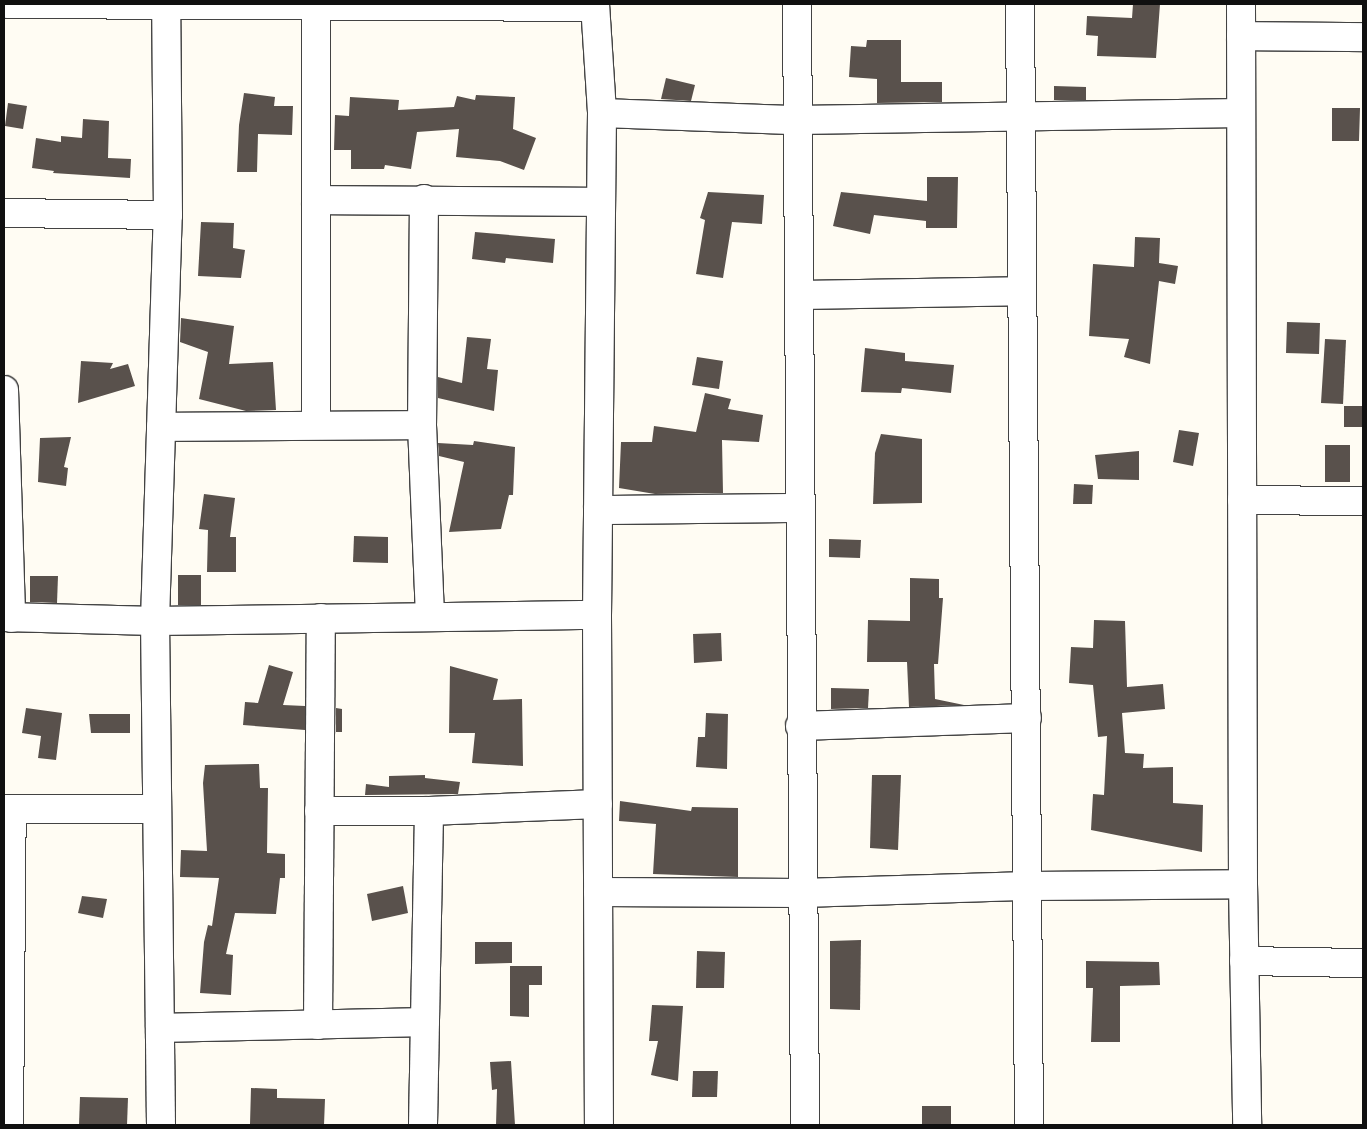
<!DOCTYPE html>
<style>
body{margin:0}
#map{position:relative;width:1367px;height:1129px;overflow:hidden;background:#fffcf3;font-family:Literata,serif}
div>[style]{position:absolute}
.building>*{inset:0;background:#59514c}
.roads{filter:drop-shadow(1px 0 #434343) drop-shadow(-1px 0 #434343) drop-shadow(0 1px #434343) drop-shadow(0 -1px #434343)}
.minor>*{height:28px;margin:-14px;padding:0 14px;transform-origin:14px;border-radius:14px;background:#fff}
span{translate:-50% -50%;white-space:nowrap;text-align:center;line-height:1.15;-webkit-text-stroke:5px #fff;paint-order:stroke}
.frame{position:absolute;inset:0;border:5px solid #101010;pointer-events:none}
</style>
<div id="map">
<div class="building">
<div style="clip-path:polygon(1133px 4px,1160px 4px,1156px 58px,1097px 56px,1098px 36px,1086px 35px,1087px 16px,1132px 18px)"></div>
<div style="clip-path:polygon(867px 40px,901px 40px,901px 82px,942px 82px,942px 102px,877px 103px,877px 79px,849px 77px,851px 46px,866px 47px)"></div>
<div style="clip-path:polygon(666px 78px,695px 85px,691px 101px,661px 99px)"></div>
<div style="clip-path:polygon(1054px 86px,1086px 87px,1086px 100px,1054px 100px)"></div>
<div style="clip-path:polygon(244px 93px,275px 97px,274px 106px,293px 106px,292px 135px,258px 134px,257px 172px,237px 172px,239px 125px)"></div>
<div style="clip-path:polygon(476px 95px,515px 97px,513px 129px,536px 138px,524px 170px,500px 161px,456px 157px,459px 129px,417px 132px,411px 169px,385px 165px,384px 169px,351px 169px,351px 150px,334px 150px,335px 115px,349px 116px,350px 97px,399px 100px,398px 110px,454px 107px,457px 96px,475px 100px)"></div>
<div style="clip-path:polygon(8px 103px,27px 106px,23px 129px,5px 126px)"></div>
<div style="clip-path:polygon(1332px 108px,1360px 108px,1359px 141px,1332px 141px)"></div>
<div style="clip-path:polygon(83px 119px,109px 121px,108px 158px,131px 159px,130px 178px,53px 173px,54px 171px,32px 168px,36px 138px,61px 142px,61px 136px,82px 138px)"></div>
<div style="clip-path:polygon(927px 177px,958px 177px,957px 228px,926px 228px,926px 221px,874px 215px,870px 234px,833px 226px,841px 192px,927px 201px)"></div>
<div style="clip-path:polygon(708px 192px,764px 195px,762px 224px,732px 222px,723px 278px,696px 274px,705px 220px,700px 218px)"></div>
<div style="clip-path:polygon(201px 222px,234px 223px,233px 248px,245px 250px,241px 278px,198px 276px)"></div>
<div style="clip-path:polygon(475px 232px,555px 239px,553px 263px,506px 258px,505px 263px,472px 259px)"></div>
<div style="clip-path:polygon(1135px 237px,1160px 238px,1159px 263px,1178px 266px,1175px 284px,1159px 281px,1150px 364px,1124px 357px,1129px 339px,1089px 336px,1093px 264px,1134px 267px)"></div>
<div style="clip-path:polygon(181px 318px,234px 326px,229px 364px,273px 362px,276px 410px,246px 411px,199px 399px,208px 352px,180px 342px)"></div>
<div style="clip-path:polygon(1287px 322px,1320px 323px,1319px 354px,1286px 353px)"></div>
<div style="clip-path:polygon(467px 337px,491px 339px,487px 369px,498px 370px,494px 411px,438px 398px,438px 377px,462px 383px)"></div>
<div style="clip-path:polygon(1325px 339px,1346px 340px,1343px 404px,1321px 403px)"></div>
<div style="clip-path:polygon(865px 348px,905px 353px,905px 361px,954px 365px,951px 393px,902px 388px,901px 393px,861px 392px)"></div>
<div style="clip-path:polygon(697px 357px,723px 361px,719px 389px,692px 385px)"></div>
<div style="clip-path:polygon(81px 361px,113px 363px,110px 369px,128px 364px,135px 386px,78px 403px)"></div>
<div style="clip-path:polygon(705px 393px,731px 399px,728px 409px,763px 415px,759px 442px,722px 440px,723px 493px,655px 494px,619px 488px,621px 442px,652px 442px,654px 426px,696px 432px)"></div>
<div style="clip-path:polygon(1344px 406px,1363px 406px,1363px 427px,1344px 427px)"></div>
<div style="clip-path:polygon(1179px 430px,1199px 433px,1193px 466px,1173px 462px)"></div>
<div style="clip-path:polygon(881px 434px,922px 439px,922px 503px,873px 504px,875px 453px)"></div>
<div style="clip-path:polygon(71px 437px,64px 467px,68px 468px,66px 486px,38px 482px,40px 438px)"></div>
<div style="clip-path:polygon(474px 441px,515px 447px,513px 495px,509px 495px,501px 529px,449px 532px,464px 462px,439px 456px,438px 443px,473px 445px)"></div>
<div style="clip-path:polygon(1325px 445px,1350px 445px,1350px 482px,1325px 482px)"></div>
<div style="clip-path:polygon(1139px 451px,1139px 480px,1098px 479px,1095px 455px)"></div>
<div style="clip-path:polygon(1074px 484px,1093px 485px,1092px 504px,1073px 504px)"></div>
<div style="clip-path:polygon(204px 494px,235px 498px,230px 537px,236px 537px,236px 572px,207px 572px,208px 530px,199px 529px)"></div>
<div style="clip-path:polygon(354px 536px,388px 537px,388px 563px,353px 562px)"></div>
<div style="clip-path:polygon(829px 539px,861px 540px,860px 558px,829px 557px)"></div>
<div style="clip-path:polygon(178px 575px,201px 575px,201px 605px,178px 605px)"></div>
<div style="clip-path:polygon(30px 576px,58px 576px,57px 603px,30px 602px)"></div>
<div style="clip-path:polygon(910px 578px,939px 579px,939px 598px,943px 598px,938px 664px,934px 664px,935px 699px,964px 705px,909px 707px,907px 662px,867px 662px,868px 620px,910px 621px)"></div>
<div style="clip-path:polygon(1094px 620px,1125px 621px,1127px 687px,1163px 684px,1165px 709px,1122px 713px,1125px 753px,1144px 754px,1143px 768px,1173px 767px,1173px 803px,1203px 805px,1202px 852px,1091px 830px,1093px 794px,1104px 795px,1107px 736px,1098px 737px,1093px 685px,1069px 683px,1071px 647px,1093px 648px)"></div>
<div style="clip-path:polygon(721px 633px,722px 661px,694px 663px,693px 634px)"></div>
<div style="clip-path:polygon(269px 665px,293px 672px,283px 705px,305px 706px,305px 730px,243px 725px,245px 702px,258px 703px)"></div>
<div style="clip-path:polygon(450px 666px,498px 679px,493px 700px,522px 699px,523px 766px,472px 763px,475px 733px,449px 733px)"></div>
<div style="clip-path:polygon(831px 688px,869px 689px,868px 708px,831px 709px)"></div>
<div style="clip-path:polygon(26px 708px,62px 713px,56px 760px,38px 758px,41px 736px,22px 733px)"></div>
<div style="clip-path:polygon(336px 708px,342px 709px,342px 732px,336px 732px)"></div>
<div style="clip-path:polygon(706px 713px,728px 714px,727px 769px,696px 767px,698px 737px,705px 737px)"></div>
<div style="clip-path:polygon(89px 714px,130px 714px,130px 733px,91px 733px)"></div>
<div style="clip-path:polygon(259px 764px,260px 788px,268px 788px,267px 853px,285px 854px,285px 878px,280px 878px,276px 914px,235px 913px,226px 954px,233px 955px,231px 995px,200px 993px,204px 942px,208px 925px,212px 926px,219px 878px,180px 877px,181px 850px,207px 851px,203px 783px,205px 765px)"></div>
<div style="clip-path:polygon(425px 775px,425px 778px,460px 782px,458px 794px,365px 795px,366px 784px,389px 787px,389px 776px)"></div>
<div style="clip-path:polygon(872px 775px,901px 775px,898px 850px,870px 848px)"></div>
<div style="clip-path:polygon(620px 801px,691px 811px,692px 807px,738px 808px,738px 877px,653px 874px,656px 824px,619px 821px)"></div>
<div style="clip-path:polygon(403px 886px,408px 913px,372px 921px,367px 894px)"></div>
<div style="clip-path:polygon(82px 896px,107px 899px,103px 918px,78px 913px)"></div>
<div style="clip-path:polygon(861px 940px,860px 1010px,830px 1009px,830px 941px)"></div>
<div style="clip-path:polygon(475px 942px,512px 942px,512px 963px,475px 964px)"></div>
<div style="clip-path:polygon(697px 951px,725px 952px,724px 988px,696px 988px)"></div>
<div style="clip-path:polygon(1086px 961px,1159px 962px,1160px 985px,1120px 986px,1120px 1042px,1091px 1042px,1093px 988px,1086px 988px)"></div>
<div style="clip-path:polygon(510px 966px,542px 966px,542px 985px,529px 985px,529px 1017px,510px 1016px)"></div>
<div style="clip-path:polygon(652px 1005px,683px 1006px,678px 1081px,651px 1075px,658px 1041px,649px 1041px)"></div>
<div style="clip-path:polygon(511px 1061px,515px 1125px,496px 1125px,497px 1089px,492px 1090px,490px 1062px)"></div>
<div style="clip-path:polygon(693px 1071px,718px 1071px,717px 1097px,692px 1097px)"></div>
<div style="clip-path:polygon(251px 1088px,277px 1089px,277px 1098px,325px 1099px,324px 1125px,250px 1124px)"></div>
<div style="clip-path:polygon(80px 1097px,128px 1098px,127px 1125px,79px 1125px)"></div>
<div style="clip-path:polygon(922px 1106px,951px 1106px,951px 1125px,922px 1125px)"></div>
</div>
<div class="roads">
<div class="minor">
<div style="left:7px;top:4px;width:588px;rotate:0.29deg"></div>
<div style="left:595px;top:4px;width:109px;rotate:86.3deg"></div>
<div style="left:602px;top:113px;width:502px;rotate:90.57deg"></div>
<div style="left:597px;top:615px;width:510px;rotate:89.78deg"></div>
<div style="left:797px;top:4px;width:1121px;rotate:89.59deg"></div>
<div style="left:1020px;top:4px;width:1121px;rotate:89.54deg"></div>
<div style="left:1241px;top:4px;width:880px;rotate:89.87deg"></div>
<div style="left:1243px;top:884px;width:241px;rotate:89deg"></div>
<div style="left:316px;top:7px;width:418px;rotate:90deg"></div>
<div style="left:1241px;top:36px;width:122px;rotate:0.5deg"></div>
<div style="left:602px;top:113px;width:195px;rotate:2.1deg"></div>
<div style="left:797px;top:120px;width:444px;rotate:-0.9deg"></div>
<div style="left:424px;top:199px;width:226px;rotate:90.5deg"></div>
<div style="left:422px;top:425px;width:191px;rotate:87.6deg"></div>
<div style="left:316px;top:200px;width:285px;rotate:0.4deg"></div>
<div style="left:4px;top:213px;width:164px;rotate:0.7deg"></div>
<div style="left:800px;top:295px;width:221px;rotate:-1deg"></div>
<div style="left:4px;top:390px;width:228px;rotate:88.2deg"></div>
<div style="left:161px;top:427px;width:261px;rotate:-0.4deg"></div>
<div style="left:1242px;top:500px;width:121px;rotate:0.5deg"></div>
<div style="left:598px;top:510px;width:201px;rotate:-0.6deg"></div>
<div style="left:4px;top:617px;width:151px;rotate:1.5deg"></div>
<div style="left:155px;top:621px;width:442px;rotate:-0.8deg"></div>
<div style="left:800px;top:726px;width:227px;rotate:-2deg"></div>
<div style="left:4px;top:809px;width:153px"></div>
<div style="left:319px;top:811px;width:110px"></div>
<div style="left:429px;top:811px;width:169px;rotate:-2.4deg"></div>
<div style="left:598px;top:892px;width:204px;rotate:0.3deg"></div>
<div style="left:802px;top:893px;width:227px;rotate:-1.8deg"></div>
<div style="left:1029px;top:886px;width:214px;rotate:-0.5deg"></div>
<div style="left:1244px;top:961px;width:119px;rotate:1deg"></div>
<div style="left:318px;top:1025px;width:407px;rotate:-89.6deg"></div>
<div style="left:160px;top:1028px;width:265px;rotate:-1.3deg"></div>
<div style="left:9px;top:1125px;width:316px;rotate:-89.5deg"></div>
<div style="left:161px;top:1125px;width:504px;rotate:-90.68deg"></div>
<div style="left:155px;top:621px;width:406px;rotate:-88.2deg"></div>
<div style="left:168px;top:215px;width:211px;rotate:-90.5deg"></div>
<div style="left:423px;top:1125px;width:314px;rotate:-88.9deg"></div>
</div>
</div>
<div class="frame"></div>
</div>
